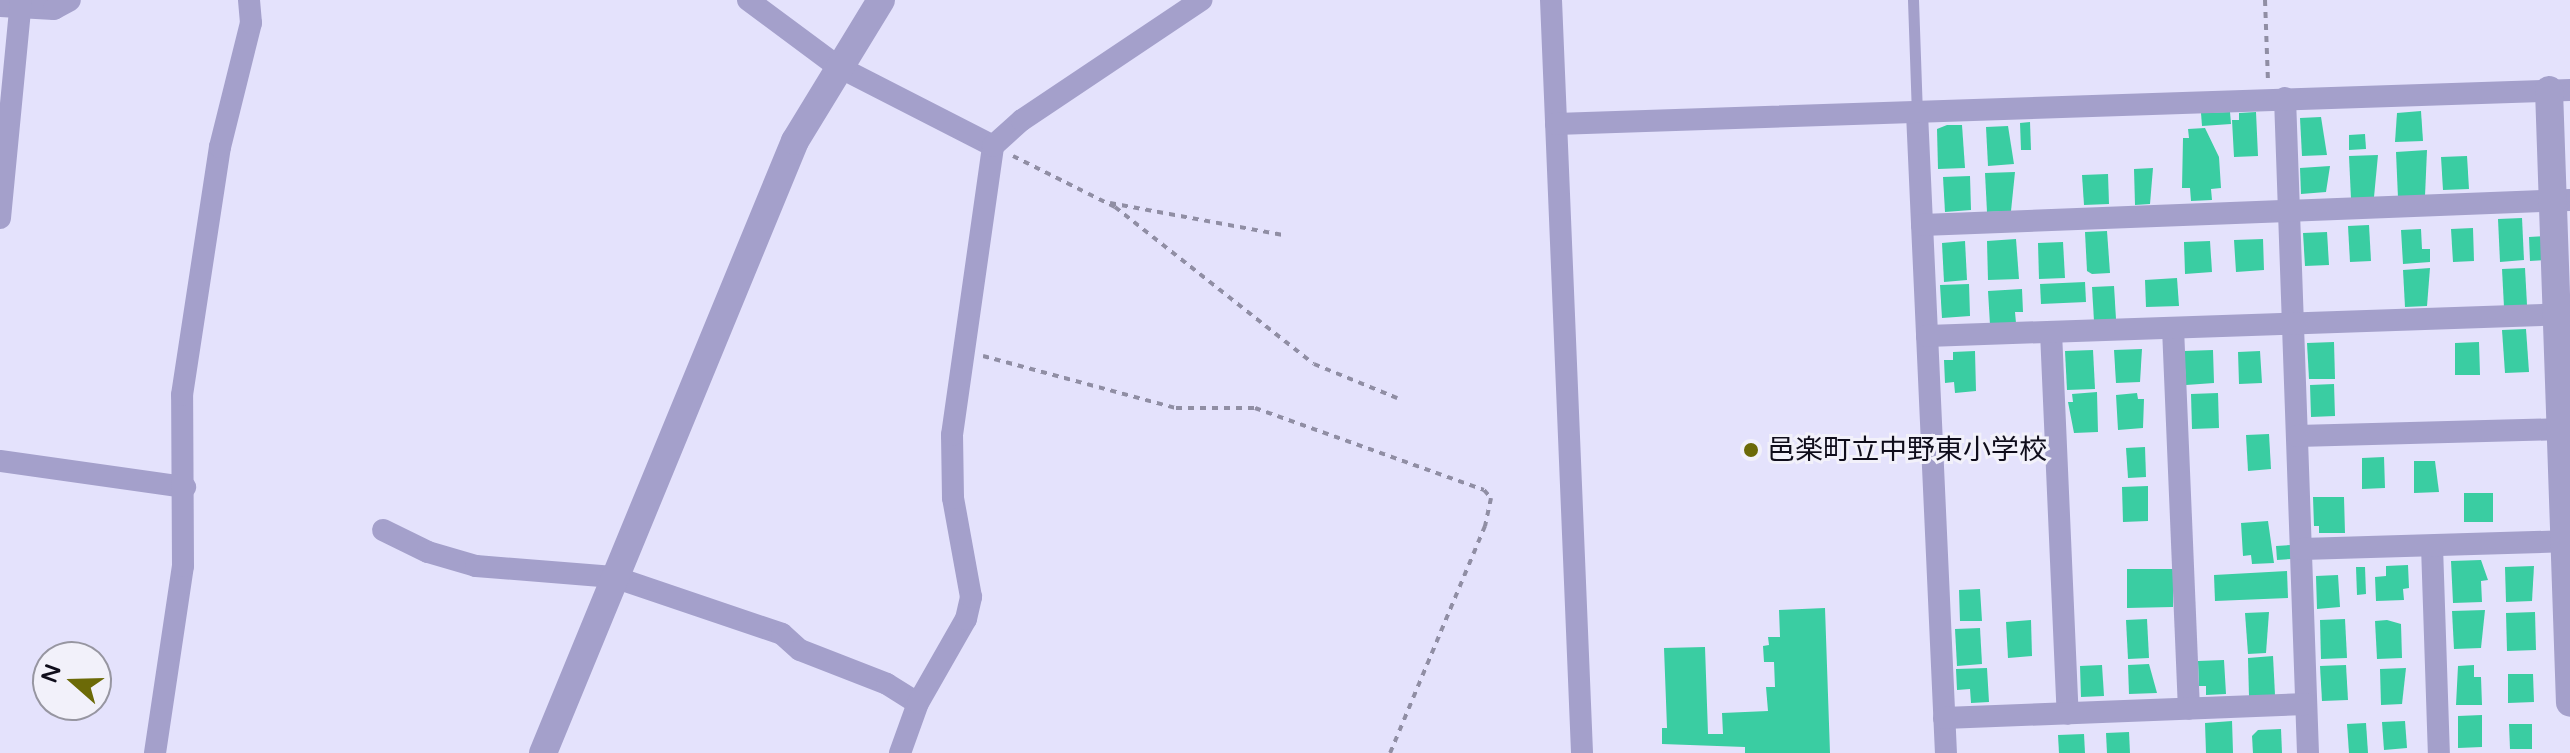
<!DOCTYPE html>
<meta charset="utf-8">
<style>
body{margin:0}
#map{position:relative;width:2570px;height:753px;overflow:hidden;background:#e4e2fc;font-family:"Varela Round","Noto Sans JP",sans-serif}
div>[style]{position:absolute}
.building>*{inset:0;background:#3acda2}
.path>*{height:4px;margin-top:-2px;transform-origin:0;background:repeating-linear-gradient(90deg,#908ea4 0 6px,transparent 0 12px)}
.service>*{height:11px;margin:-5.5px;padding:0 5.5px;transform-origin:5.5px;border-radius:5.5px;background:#a4a0cb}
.minor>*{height:22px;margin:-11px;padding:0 11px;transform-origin:11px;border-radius:11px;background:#a4a0cb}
.tertiary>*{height:28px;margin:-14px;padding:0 14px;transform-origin:14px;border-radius:14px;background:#a4a0cb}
.dots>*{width:22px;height:22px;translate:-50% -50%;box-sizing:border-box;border:4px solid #f2f1fa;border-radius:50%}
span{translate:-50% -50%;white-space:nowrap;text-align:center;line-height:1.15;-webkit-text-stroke:6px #f2f1fa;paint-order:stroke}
.poi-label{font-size:28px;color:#0f0d1b}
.left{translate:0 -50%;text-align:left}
.north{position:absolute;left:32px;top:641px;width:80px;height:80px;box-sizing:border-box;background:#f2f1fa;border:2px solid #9796a1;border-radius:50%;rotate:290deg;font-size:22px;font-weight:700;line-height:32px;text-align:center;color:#0f0d1b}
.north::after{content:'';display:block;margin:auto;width:28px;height:36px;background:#6c6a07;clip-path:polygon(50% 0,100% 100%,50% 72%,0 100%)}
</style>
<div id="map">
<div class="building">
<div style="clip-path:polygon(2421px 111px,2423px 141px,2395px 142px,2397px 113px)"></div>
<div style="clip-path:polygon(2230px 112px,2231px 124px,2202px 126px,2201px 113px)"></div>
<div style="clip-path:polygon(2256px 112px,2258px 156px,2234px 157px,2232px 120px,2239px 120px,2239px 113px)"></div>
<div style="clip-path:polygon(2321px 117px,2327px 155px,2302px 156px,2300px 118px)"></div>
<div style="clip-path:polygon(2030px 122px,2031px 150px,2021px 150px,2020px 123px)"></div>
<div style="clip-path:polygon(1947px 125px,1962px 125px,1965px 168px,1938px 169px,1937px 129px)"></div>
<div style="clip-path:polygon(2008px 126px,2014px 164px,1988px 166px,1986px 127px)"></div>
<div style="clip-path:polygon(2205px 128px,2219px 157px,2221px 188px,2211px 189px,2212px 200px,2191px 201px,2190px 188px,2182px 188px,2183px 138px,2189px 138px,2188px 129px)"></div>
<div style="clip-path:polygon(2365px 134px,2366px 149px,2349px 150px,2349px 135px)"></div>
<div style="clip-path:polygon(2427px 150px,2425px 196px,2398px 198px,2396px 152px)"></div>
<div style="clip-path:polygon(2378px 155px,2374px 197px,2351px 199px,2349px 156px)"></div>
<div style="clip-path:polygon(2467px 156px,2469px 189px,2443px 190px,2441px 157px)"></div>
<div style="clip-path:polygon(2330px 166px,2326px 192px,2301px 194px,2300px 168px)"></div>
<div style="clip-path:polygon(2153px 168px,2150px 204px,2135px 205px,2134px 169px)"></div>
<div style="clip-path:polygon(2015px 172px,2011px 211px,1987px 212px,1985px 173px)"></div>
<div style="clip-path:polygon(2108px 174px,2109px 204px,2084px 205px,2082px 175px)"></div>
<div style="clip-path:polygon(1970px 176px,1971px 210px,1945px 212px,1943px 177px)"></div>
<div style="clip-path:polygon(2522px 218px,2524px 260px,2500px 262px,2498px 219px)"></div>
<div style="clip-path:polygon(2369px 225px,2371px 261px,2350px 262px,2348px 226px)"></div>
<div style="clip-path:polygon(2473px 228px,2474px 261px,2453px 262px,2451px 229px)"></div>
<div style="clip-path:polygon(2421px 229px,2422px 249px,2430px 249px,2430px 262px,2403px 264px,2401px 230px)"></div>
<div style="clip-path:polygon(2107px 231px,2110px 273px,2092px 274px,2087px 271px,2085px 232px)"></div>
<div style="clip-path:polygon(2327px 232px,2329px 265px,2305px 266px,2303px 233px)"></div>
<div style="clip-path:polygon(2544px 236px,2545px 260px,2530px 261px,2529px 237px)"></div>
<div style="clip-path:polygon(2016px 239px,2019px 279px,1988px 280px,1987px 241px)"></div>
<div style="clip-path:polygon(2263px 239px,2264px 270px,2236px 272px,2234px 240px)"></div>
<div style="clip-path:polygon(1965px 241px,1967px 280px,1944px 282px,1942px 243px)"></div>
<div style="clip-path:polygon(2210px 241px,2212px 272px,2185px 274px,2184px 242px)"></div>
<div style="clip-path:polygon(2063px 242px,2065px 278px,2039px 279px,2038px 243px)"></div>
<div style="clip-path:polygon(2430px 268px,2427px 306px,2405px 307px,2403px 270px)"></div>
<div style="clip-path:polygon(2525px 268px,2527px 305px,2504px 307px,2502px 269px)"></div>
<div style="clip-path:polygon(2177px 278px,2179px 306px,2146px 307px,2145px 280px)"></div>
<div style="clip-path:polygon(2085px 282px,2086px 302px,2041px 304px,2040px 284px)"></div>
<div style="clip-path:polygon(1969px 284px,1970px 316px,1942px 318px,1940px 285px)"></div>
<div style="clip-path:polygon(2114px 286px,2116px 319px,2094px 321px,2092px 287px)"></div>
<div style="clip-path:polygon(2022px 289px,2023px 312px,2015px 312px,2016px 323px,1990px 325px,1988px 291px)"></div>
<div style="clip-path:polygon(2526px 329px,2529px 372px,2505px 373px,2502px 330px)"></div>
<div style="clip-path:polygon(2334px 342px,2335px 379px,2309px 379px,2307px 343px)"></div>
<div style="clip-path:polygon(2479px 342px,2480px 375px,2455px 375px,2455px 343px)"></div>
<div style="clip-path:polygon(2142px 349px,2140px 382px,2116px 383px,2114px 350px)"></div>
<div style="clip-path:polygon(2093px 350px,2095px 389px,2067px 390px,2065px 351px)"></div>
<div style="clip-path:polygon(2213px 350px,2214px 383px,2186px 385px,2184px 351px)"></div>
<div style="clip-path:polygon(1975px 351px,1976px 391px,1955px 393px,1954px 382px,1945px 383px,1944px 360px,1953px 360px,1953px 352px)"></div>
<div style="clip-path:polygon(2260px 351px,2262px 383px,2239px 384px,2238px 352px)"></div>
<div style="clip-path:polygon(2334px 384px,2335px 416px,2311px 417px,2310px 385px)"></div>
<div style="clip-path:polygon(2097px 392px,2098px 432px,2074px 433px,2068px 402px,2073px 402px,2072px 394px)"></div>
<div style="clip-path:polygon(2137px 393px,2138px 399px,2144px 399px,2143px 428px,2118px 430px,2116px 395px)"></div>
<div style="clip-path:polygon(2218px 393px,2219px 428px,2192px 429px,2191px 394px)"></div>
<div style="clip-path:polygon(2269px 434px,2271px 469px,2248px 471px,2246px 435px)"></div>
<div style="clip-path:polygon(2145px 447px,2146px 477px,2128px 478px,2126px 448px)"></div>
<div style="clip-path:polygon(2384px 457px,2385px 488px,2362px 489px,2362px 458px)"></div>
<div style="clip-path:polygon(2414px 461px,2435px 461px,2439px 492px,2414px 493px)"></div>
<div style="clip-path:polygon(2148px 486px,2148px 521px,2123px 522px,2122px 487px)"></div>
<div style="clip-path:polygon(2464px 493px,2493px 493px,2493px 522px,2464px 522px)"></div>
<div style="clip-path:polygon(2313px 497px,2344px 497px,2345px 533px,2319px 533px,2319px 526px,2314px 526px)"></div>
<div style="clip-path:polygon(2268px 521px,2274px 563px,2252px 564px,2251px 555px,2243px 556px,2241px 523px)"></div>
<div style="clip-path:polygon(2290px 545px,2291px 559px,2277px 560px,2276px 546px)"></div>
<div style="clip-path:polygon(2481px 560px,2488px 580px,2481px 581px,2482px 602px,2453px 603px,2451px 561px)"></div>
<div style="clip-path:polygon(2408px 565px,2409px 588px,2403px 589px,2404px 600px,2376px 601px,2375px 577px,2386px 576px,2386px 566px)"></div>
<div style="clip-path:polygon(2534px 566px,2532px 601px,2506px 602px,2505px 567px)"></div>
<div style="clip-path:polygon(2356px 567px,2365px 567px,2366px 594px,2357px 595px)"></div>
<div style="clip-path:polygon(2127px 569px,2173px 569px,2173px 607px,2127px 608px)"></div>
<div style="clip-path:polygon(2287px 571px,2288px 598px,2215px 601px,2214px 575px)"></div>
<div style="clip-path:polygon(2338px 575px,2340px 607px,2317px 609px,2316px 576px)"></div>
<div style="clip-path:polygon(1980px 589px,1982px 621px,1960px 621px,1959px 590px)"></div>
<div style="clip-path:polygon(1825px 608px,1830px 753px,1745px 753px,1745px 747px,1662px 744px,1662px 728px,1667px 728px,1664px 648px,1705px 647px,1708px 734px,1723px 734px,1722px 713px,1768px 711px,1766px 687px,1775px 687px,1774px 662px,1764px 662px,1763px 646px,1769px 645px,1768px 637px,1780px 637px,1779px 610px)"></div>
<div style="clip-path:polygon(2485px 610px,2481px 648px,2454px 649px,2452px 611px)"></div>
<div style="clip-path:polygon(2269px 612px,2266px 653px,2248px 654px,2245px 613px)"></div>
<div style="clip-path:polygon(2535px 612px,2536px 650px,2507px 651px,2506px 613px)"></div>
<div style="clip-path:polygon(2147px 619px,2149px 658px,2128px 659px,2126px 620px)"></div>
<div style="clip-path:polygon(2345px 619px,2347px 658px,2321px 659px,2320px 620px)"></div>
<div style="clip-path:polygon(2031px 620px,2032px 656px,2008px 658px,2006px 622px)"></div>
<div style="clip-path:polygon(2387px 620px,2401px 624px,2402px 658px,2377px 659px,2375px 621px)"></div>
<div style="clip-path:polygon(1980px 628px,1982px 664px,1957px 666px,1955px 629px)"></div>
<div style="clip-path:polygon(2273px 656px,2275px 695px,2249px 696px,2248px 658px)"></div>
<div style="clip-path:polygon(2224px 660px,2226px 694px,2206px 695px,2206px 686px,2199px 686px,2198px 661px)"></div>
<div style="clip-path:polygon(2149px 664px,2157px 693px,2129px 694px,2128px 665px)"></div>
<div style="clip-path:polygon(2102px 665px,2104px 696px,2081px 697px,2080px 666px)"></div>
<div style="clip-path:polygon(2346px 665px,2348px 700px,2322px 701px,2320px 666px)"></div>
<div style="clip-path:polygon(2474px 665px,2474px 677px,2481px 677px,2482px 705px,2456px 705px,2458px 666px)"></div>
<div style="clip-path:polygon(1987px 668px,1989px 702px,1971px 703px,1970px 689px,1957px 690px,1956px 669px)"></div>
<div style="clip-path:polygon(2406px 668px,2402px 704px,2381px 705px,2380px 669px)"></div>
<div style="clip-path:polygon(2508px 674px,2533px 674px,2534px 702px,2508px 703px)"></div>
<div style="clip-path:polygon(2482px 715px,2482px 747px,2458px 748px,2458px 716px)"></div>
<div style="clip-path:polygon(2232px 721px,2233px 753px,2206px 753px,2205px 723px)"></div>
<div style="clip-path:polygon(2405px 721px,2407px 748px,2384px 750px,2382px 722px)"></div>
<div style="clip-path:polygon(2366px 723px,2368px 753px,2349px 753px,2347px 724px)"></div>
<div style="clip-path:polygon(2509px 724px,2532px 724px,2532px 749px,2510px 749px)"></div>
<div style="clip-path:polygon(2281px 729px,2282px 753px,2253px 753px,2252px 736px,2258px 730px)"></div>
<div style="clip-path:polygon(2129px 732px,2130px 753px,2107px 753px,2106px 733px)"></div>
<div style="clip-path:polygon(2084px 734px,2085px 753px,2059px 753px,2058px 735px)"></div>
</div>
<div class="path">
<div style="left:2265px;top:0;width:82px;rotate:87.9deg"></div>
<div style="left:1013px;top:156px;width:114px;rotate:26.6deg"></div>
<div style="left:1115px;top:207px;width:253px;rotate:38.3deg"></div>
<div style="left:1314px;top:364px;width:90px;rotate:22.3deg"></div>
<div style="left:1110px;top:203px;width:176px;rotate:10.5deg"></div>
<div style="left:983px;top:356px;width:200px;rotate:15.1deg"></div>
<div style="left:1176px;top:408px;width:79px"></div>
<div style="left:1255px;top:408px;width:243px;rotate:19.7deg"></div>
<div style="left:1484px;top:490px;width:11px;rotate:49deg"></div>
<div style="left:1491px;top:498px;width:29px;rotate:102deg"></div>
<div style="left:1485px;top:526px;width:246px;rotate:112.7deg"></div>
</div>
<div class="service">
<div style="left:1913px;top:0;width:113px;rotate:88deg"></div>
</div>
<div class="minor">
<div style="left:748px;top:0;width:111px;rotate:36.6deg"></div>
<div style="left:837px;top:66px;width:175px;rotate:27.1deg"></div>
<div style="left:1551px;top:0;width:754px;rotate:87.64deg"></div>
<div style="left:0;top:6px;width:54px;rotate:3.2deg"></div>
<div style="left:54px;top:9px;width:18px;rotate:-29deg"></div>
<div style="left:2285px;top:98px;width:655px;rotate:87.99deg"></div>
<div style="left:1917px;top:113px;width:641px;rotate:87.41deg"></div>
<div style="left:1556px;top:124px;width:1015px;rotate:-1.92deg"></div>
<div style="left:0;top:218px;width:219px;rotate:-84.5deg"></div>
<div style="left:1922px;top:225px;width:648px;rotate:-2.21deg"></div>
<div style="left:2173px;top:328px;width:381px;rotate:87.6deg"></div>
<div style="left:2051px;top:332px;width:382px;rotate:87.5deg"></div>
<div style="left:1927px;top:336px;width:643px;rotate:-1.96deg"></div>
<div style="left:2297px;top:436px;width:273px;rotate:-1.5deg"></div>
<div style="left:0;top:461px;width:187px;rotate:8deg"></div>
<div style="left:383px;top:530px;width:50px;rotate:26.1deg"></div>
<div style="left:428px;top:552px;width:50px;rotate:16.3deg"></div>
<div style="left:476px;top:566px;width:138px;rotate:4.6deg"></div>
<div style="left:614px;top:577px;width:177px;rotate:18.7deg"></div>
<div style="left:782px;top:634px;width:24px;rotate:42deg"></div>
<div style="left:800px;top:650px;width:93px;rotate:21.3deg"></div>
<div style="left:887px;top:684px;width:36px;rotate:32deg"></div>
<div style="left:2432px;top:546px;width:207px;rotate:88.1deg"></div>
<div style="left:2302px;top:549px;width:268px;rotate:-1.7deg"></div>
<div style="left:1944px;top:718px;width:362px;rotate:-2.2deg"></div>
<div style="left:155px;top:753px;width:189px;rotate:-81.5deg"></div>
<div style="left:183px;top:566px;width:171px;rotate:-90.3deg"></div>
<div style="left:182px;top:395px;width:251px;rotate:-81.3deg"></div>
<div style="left:220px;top:147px;width:128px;rotate:-76deg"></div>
<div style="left:251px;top:23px;width:23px;rotate:-95deg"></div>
<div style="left:900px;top:753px;width:53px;rotate:-70.2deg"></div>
<div style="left:918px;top:703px;width:97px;rotate:-60.3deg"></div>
<div style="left:966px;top:619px;width:23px;rotate:-77deg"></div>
<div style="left:971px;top:597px;width:101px;rotate:-100.3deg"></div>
<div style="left:953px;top:498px;width:63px;rotate:-90.9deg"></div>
<div style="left:952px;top:435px;width:292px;rotate:-81.9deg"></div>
<div style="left:993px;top:146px;width:39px;rotate:-42deg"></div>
<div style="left:1022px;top:120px;width:216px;rotate:-33.8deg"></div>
</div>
<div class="tertiary">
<div style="left:2549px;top:90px;width:613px;rotate:88.04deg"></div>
<div style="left:543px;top:753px;width:662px;rotate:-67.62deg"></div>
<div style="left:795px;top:141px;width:165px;rotate:-58.6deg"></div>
</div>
<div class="dots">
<div style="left:1751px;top:450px;background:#6c6a07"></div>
</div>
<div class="poi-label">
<span class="left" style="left:1767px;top:450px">邑楽町立中野東小学校</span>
</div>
<div class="north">N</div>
</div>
